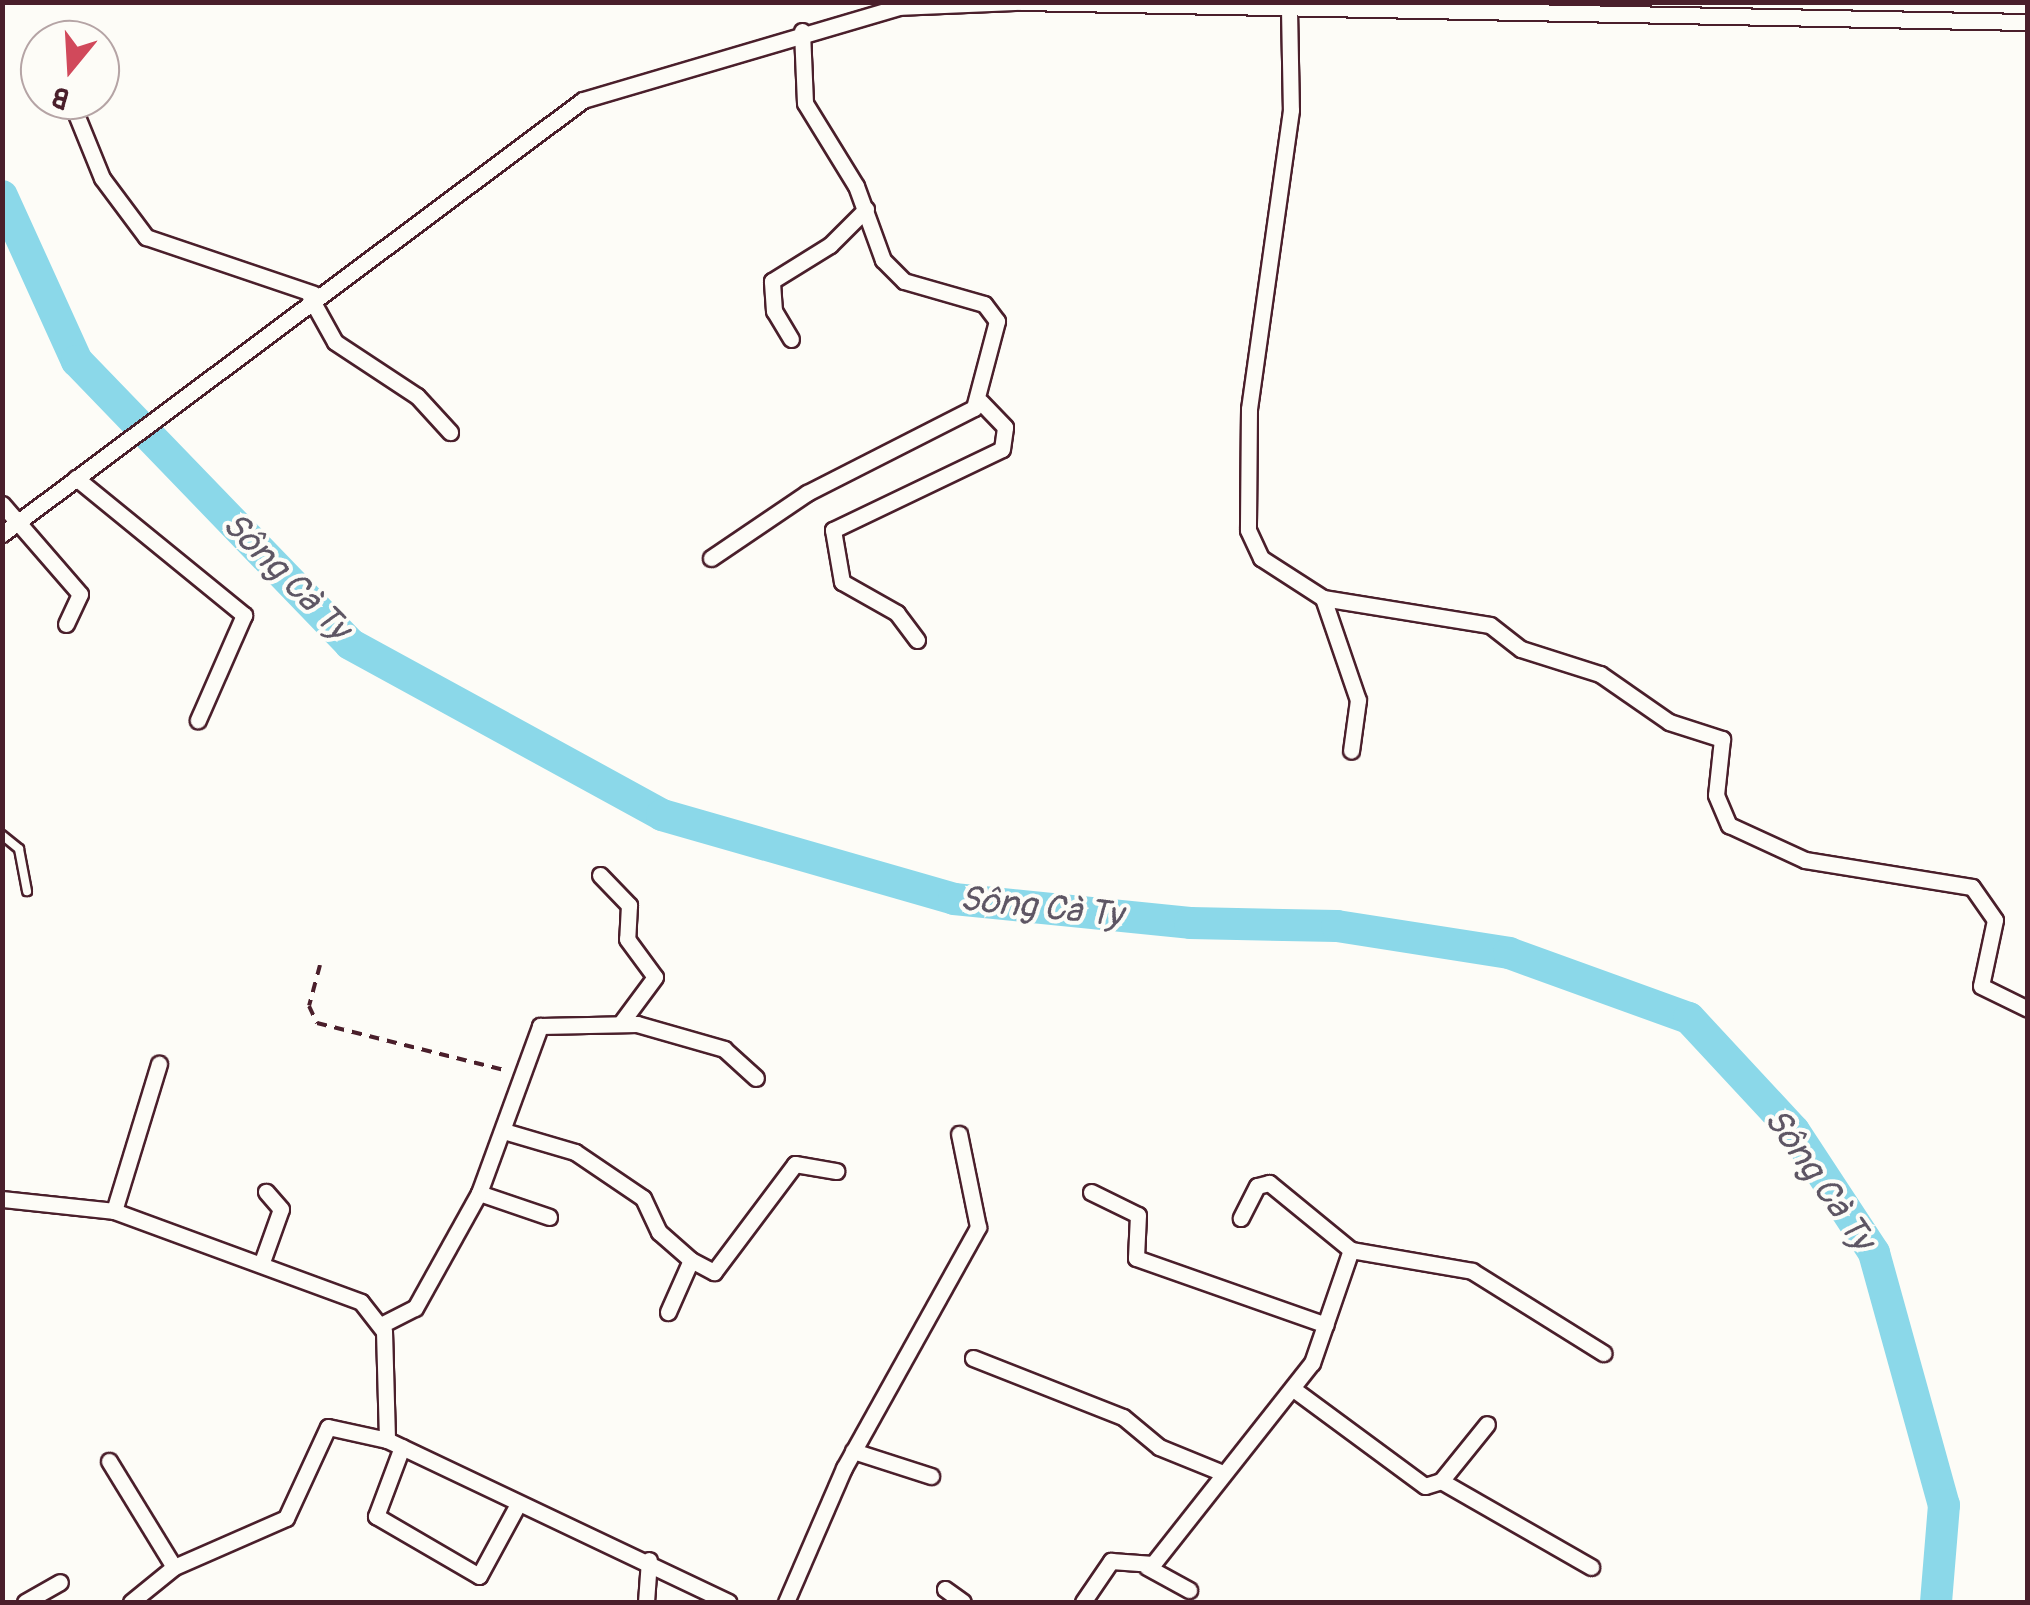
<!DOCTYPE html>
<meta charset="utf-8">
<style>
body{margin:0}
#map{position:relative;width:2030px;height:1605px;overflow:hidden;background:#fdfcf7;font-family:Pangolin,sans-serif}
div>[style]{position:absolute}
.river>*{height:32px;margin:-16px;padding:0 16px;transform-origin:16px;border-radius:16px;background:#8bd8e9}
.path>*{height:4px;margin-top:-2px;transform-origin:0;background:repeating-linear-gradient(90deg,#4a1f2b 0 10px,transparent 0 18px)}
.roads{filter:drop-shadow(2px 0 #4a1f2b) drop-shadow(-2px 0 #4a1f2b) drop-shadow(0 2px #4a1f2b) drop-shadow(0 -2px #4a1f2b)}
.lane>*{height:8px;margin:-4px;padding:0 4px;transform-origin:4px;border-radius:4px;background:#fdfcf7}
.street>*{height:15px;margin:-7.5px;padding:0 7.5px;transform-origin:7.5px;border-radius:7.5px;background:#fdfcf7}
span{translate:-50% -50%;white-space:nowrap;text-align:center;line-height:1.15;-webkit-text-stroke:8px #fdfcf7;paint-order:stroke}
.water-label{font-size:35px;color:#5e5664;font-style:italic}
.frame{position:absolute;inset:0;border:5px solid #4a1f2b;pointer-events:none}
.north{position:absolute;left:20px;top:20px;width:100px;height:100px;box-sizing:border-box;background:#fdfcf7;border:2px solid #b5a4a5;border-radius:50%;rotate:198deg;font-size:28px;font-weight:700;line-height:40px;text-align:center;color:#4a1f2b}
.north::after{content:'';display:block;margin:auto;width:35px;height:45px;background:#d1495b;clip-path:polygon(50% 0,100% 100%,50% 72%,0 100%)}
</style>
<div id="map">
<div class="river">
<div style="left:2px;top:196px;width:181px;rotate:65.6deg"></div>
<div style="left:77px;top:361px;width:393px;rotate:46deg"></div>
<div style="left:350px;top:644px;width:356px;rotate:28.7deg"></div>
<div style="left:662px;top:815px;width:304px;rotate:16deg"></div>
<div style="left:954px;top:899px;width:237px;rotate:5.8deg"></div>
<div style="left:1190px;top:923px;width:147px;rotate:1.2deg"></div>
<div style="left:1337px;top:926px;width:174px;rotate:8.9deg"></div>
<div style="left:1509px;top:953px;width:191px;rotate:19.9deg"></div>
<div style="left:1689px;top:1018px;width:154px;rotate:47.1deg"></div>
<div style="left:1794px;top:1131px;width:146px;rotate:56.7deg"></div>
<div style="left:1874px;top:1253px;width:262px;rotate:74.5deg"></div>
<div style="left:1944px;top:1505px;width:97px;rotate:94.7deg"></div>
</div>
<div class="path">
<div style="left:320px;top:965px;width:42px;rotate:105deg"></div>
<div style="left:309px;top:1006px;width:19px;rotate:65deg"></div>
<div style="left:317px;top:1023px;width:197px;rotate:14.1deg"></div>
</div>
<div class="roads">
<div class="lane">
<div style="left:2px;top:835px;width:22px;rotate:39deg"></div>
<div style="left:19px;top:849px;width:43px;rotate:79.2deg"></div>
</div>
<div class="street">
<div style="left:1021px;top:2px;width:1007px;rotate:1.14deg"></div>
<div style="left:1289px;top:9px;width:101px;rotate:88.9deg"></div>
<div style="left:1291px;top:110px;width:302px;rotate:98deg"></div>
<div style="left:1249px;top:409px;width:121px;rotate:90.5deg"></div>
<div style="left:1248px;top:530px;width:31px;rotate:65deg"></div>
<div style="left:1261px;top:558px;width:74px;rotate:32.8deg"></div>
<div style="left:1323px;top:598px;width:169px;rotate:9.2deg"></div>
<div style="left:1490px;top:625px;width:39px;rotate:38deg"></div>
<div style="left:1521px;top:649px;width:83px;rotate:17.6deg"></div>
<div style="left:1600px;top:674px;width:84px;rotate:34.8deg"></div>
<div style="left:1669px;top:722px;width:56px;rotate:17.8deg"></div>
<div style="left:1722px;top:739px;width:56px;rotate:96.1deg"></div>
<div style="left:1716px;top:795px;width:33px;rotate:67deg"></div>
<div style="left:1729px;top:825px;width:84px;rotate:24.7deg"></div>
<div style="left:1805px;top:860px;width:169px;rotate:9.2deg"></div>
<div style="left:1972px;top:887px;width:40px;rotate:55.1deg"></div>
<div style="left:1995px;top:920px;width:67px;rotate:102deg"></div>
<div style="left:1981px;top:986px;width:52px;rotate:26.1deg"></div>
<div style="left:76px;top:114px;width:69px;rotate:67.9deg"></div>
<div style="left:102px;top:178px;width:74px;rotate:53.3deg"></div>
<div style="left:146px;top:237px;width:177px;rotate:18.7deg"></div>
<div style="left:310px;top:297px;width:51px;rotate:60.9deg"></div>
<div style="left:335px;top:342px;width:98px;rotate:33.4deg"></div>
<div style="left:417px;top:396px;width:49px;rotate:47.5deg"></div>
<div style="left:791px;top:339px;width:33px;rotate:-121deg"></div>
<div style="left:774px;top:311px;width:30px;rotate:-94deg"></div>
<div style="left:772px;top:281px;width:68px;rotate:-31.8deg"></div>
<div style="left:830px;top:245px;width:51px;rotate:-45deg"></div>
<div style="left:76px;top:478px;width:217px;rotate:39.2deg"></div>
<div style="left:244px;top:615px;width:115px;rotate:113.7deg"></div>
<div style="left:2px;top:504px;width:119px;rotate:49.1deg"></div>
<div style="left:80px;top:594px;width:33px;rotate:115deg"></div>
<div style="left:2px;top:534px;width:725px;rotate:-36.76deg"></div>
<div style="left:583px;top:100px;width:328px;rotate:-16.4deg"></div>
<div style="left:898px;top:7px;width:121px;rotate:-2.4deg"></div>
<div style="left:711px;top:558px;width:116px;rotate:-34.1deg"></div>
<div style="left:807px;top:493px;width:187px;rotate:-27deg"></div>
<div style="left:974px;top:408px;width:90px;rotate:-75.2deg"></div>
<div style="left:997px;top:321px;width:21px;rotate:-127deg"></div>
<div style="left:984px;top:304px;width:83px;rotate:-164deg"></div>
<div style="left:904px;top:281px;width:30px;rotate:-135deg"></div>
<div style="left:883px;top:260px;width:79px;rotate:-110deg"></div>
<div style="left:856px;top:186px;width:97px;rotate:-121.6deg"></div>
<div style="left:805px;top:103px;width:72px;rotate:-92.4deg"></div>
<div style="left:1323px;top:598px;width:108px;rotate:71.1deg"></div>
<div style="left:1358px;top:700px;width:51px;rotate:97.8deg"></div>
<div style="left:917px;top:640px;width:34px;rotate:-127deg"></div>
<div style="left:897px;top:613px;width:63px;rotate:-150.6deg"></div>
<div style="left:842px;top:582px;width:53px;rotate:-99.8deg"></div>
<div style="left:833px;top:530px;width:187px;rotate:-25.6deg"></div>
<div style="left:1002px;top:449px;width:22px;rotate:-82deg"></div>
<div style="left:1005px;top:427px;width:35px;rotate:-134deg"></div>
<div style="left:600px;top:875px;width:42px;rotate:46deg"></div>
<div style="left:629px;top:905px;width:34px;rotate:93deg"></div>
<div style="left:627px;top:939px;width:47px;rotate:53.6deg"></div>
<div style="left:655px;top:977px;width:57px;rotate:126.5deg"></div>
<div style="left:507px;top:1132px;width:71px;rotate:16.4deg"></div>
<div style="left:575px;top:1152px;width:82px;rotate:34.1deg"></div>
<div style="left:643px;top:1198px;width:38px;rotate:65deg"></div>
<div style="left:659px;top:1232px;width:43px;rotate:41.2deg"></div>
<div style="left:691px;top:1260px;width:57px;rotate:113.9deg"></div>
<div style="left:1091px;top:1192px;width:52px;rotate:26.1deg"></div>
<div style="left:1138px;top:1215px;width:43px;rotate:92.7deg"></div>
<div style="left:1136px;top:1258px;width:201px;rotate:19.4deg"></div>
<div style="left:479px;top:1193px;width:74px;rotate:18.9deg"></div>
<div style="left:2px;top:1199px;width:113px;rotate:6.1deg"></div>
<div style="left:114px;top:1211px;width:263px;rotate:20.2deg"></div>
<div style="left:361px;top:1302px;width:37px;rotate:52deg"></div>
<div style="left:384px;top:1331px;width:109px;rotate:88.4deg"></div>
<div style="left:387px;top:1440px;width:378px;rotate:25.4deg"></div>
<div style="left:114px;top:1211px;width:154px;rotate:-73deg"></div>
<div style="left:1351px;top:1250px;width:123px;rotate:9.8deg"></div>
<div style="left:1472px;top:1271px;width:155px;rotate:32deg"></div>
<div style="left:691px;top:1260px;width:26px;rotate:28deg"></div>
<div style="left:714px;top:1272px;width:135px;rotate:-53.1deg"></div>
<div style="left:795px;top:1164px;width:42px;rotate:9.7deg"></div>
<div style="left:262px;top:1262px;width:56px;rotate:-70.3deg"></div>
<div style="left:281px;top:1209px;width:23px;rotate:-131deg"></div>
<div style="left:381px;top:1325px;width:38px;rotate:-27deg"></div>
<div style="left:415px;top:1308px;width:132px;rotate:-60.9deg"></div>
<div style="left:479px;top:1193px;width:178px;rotate:-69.9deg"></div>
<div style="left:540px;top:1026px;width:97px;rotate:-1.2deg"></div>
<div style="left:637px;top:1024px;width:91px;rotate:16deg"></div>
<div style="left:724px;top:1049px;width:43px;rotate:42.2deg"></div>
<div style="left:973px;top:1358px;width:161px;rotate:21.5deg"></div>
<div style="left:1123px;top:1417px;width:47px;rotate:39.8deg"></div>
<div style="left:1159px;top:1447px;width:64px;rotate:22.1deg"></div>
<div style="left:1296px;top:1391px;width:160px;rotate:36.4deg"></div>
<div style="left:1425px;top:1486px;width:17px;rotate:-17deg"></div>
<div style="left:1441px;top:1481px;width:73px;rotate:-51.1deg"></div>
<div style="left:402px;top:1447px;width:74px;rotate:110.6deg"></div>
<div style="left:376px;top:1516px;width:119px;rotate:30.2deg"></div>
<div style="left:479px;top:1576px;width:80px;rotate:-61.5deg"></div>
<div style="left:853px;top:1451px;width:82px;rotate:17.8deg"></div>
<div style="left:109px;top:1461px;width:124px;rotate:58.5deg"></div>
<div style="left:1441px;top:1481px;width:173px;rotate:29.8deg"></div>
<div style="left:1147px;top:1567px;width:48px;rotate:28.7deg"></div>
<div style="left:945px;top:1589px;width:22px;rotate:36deg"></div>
<div style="left:25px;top:1602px;width:40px;rotate:-29.7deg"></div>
<div style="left:131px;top:1602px;width:55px;rotate:-39.1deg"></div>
<div style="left:174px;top:1567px;width:122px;rotate:-23.6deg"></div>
<div style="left:286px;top:1518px;width:100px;rotate:-65.2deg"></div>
<div style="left:328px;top:1427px;width:60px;rotate:12.4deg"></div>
<div style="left:646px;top:1602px;width:42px;rotate:-85.9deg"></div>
<div style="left:786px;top:1602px;width:146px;rotate:-66.6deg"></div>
<div style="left:844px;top:1468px;width:276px;rotate:-60.9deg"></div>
<div style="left:978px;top:1227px;width:95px;rotate:-101.5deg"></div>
<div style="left:1083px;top:1602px;width:50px;rotate:-55.7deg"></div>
<div style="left:1111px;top:1561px;width:42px;rotate:4.1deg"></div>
<div style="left:1153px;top:1564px;width:256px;rotate:-51.7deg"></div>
<div style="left:1312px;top:1363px;width:120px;rotate:-71deg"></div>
<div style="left:1351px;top:1250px;width:106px;rotate:-140.7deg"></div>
<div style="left:1269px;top:1183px;width:12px;rotate:166deg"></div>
<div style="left:1257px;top:1186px;width:36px;rotate:117deg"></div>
</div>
</div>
<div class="water-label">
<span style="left:286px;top:576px;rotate:45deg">Sông Cà Ty</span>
<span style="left:1041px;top:907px;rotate:6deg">Sông Cà Ty</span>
<span style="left:1819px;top:1179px;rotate:55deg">Sông Cà Ty</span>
</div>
<div class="frame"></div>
<div class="north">B</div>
</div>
